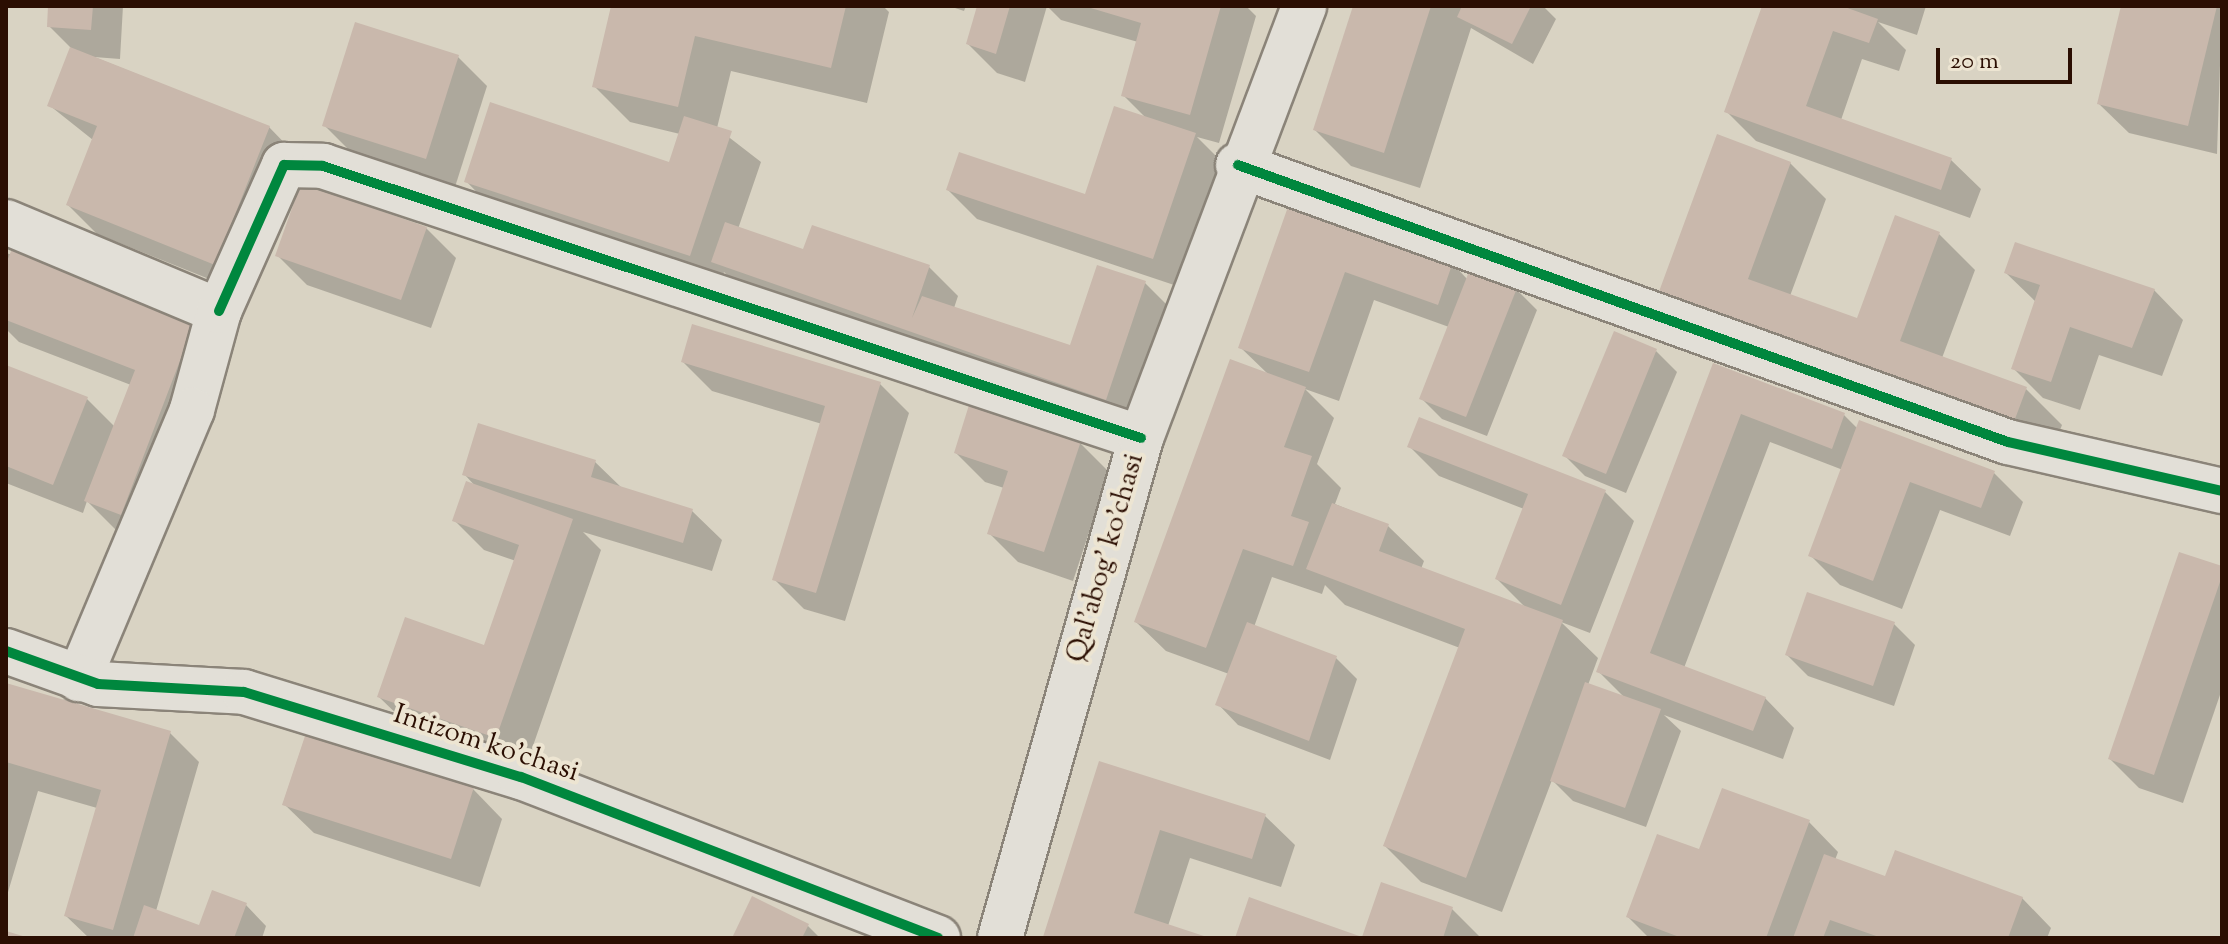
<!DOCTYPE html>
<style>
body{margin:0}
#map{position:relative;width:2228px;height:944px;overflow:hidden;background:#d9d3c3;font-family:"Sorts Mill Goudy",serif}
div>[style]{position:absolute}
.shadow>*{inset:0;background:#0003}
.building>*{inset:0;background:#c9b8ac}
.roads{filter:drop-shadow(2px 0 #8b8479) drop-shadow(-2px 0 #8b8479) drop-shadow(0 2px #8b8479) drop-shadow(0 -2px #8b8479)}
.minor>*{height:44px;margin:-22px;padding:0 22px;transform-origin:22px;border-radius:22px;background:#e2dfd7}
.cycleway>*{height:10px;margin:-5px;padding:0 5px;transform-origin:5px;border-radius:5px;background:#00873e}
span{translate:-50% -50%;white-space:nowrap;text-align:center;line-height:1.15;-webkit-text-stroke:8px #ede5d2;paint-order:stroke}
.street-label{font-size:28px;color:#2b0e02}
.frame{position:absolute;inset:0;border:8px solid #2b0e02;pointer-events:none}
.scale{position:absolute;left:1936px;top:48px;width:136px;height:36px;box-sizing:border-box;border:4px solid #2b0e02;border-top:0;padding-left:10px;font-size:24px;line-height:28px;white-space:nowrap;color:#2b0e02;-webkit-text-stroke:6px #ede5d2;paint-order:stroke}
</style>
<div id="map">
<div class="shadow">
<div style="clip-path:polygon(50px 6px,123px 6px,120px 59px,94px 57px,269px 127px,298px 157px,244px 293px,97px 234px,68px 205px,93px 140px,49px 105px,72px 49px,49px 26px)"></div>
<div style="clip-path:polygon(613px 6px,883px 6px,889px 12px,867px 103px,731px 71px,717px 128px,761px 162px,738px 229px,805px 251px,929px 267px,958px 296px,954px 308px,1071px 347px,1145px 283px,1174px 312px,1135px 428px,743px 291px,724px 272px,720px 284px,495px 211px,466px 181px,670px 164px,680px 134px,630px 122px,594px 86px)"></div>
<div style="clip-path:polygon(949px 6px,966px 6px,964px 11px)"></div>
<div style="clip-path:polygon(979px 6px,1047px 6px,1025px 82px,997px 73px,968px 44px)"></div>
<div style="clip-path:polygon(1047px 6px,1246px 6px,1256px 16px,1219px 143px,1197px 137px,1224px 164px,1183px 288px,977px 219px,948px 190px,1086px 197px,1146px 118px,1123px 95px,1138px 42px,1061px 20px)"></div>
<div style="clip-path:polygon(1355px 6px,1543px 6px,1556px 19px,1533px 64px,1471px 28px,1420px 188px,1351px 166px,1315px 130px)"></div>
<div style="clip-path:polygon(1765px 6px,1926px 6px,1917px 35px,1878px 22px,1906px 50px,1899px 71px,1862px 59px,1841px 120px,1951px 160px,1981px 189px,1970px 218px,1756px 141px,1727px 112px)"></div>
<div style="clip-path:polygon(2123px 6px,2222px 6px,2217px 154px,2129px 133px,2099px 104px)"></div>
<div style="clip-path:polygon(458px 57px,487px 86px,455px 187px,354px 155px,325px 126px)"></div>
<div style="clip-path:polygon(1790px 163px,1826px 199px,1790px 296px,1858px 321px,1939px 234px,1975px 270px,1942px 358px,2026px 389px,2062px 425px,2048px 461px,1695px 333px)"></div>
<div style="clip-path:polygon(1291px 206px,1452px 263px,1468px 280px,1516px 289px,1537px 310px,1487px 436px,1442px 419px,1421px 398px,1449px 327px,1374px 300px,1339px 401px,1305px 389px,1334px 418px,1317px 464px,1341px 488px,1335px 504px,1388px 526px,1424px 561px,1421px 569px,1528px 610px,1497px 579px,1524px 509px,1439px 476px,1410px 447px,1605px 492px,1634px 521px,1590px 633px,1561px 622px,1598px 658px,1588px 685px,1625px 698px,1598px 671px,1714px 366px,1844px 415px,1858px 429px,1994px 473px,2023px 502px,2010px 536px,1940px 510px,1902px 609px,1840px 585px,1811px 556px,1843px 470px,1770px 442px,1684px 668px,1765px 698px,1794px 728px,1783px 759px,1664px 715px,1681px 731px,1646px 827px,1573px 801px,1552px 780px,1502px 912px,1421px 882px,1385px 846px,1460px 648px,1345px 605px,1325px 585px,1322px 594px,1272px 577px,1254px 627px,1336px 658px,1357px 679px,1330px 760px,1238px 725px,1218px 704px,1229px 674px,1166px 651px,1136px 622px,1269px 375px,1240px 347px)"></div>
<div style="clip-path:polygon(426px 228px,456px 258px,431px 328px,307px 285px,278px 256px)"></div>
<div style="clip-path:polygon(6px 253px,198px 313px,150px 543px,116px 530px,87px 501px,83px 513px,6px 483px,6px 367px,86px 398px,115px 427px,131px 385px,19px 342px,6px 329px)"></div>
<div style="clip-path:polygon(2006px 273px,2154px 290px,2183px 320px,2162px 376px,2099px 355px,2080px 410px,2043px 398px,2014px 369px,2036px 302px)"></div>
<div style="clip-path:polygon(1656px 351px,1677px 372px,1626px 493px,1585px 476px,1564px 455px)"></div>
<div style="clip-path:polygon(683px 362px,880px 384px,909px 413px,845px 621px,804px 609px,774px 579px,822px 424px,712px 391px)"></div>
<div style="clip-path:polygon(1080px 443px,1109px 472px,1073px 581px,1018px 562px,989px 533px,1004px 488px,985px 482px,956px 453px)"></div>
<div style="clip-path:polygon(594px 461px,623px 489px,692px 511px,722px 540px,712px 571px,583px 532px,601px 550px,526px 766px,409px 726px,379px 697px,486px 647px,516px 561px,484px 550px,455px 521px,477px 488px,465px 475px)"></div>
<div style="clip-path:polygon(2222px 568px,2222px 689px,2183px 803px,2139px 788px,2110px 759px)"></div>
<div style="clip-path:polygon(1894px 624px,1915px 645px,1894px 706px,1808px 676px,1787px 655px)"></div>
<div style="clip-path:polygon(6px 685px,170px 733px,199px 762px,156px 911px,201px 928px,246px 905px,266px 926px,262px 938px,89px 938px,66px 916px,97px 808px,38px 791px,6px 899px)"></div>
<div style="clip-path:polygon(1100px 764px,1265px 816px,1295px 845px,1281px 887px,1190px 858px,1168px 926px,1206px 938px,1047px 938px)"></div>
<div style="clip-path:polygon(473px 789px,502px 819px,480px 887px,314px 833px,284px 804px)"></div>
<div style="clip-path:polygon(1809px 822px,1838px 852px,1835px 860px,1886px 879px,2022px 898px,2051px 928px,2047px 938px,1649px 938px,1628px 917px,1700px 852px)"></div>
<div style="clip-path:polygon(1452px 909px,1481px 938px,1364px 938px)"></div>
<div style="clip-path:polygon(808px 926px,820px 938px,734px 938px)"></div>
</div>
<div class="building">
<div style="clip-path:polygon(48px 6px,93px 6px,91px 30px,47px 27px)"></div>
<div style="clip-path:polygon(611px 6px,846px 6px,831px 68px,695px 36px,678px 107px,592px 87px)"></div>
<div style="clip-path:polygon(977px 6px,1010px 6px,996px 54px,966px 44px)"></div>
<div style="clip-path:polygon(1084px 6px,1221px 6px,1190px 115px,1121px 96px,1141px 23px)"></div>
<div style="clip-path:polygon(1353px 6px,1431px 6px,1384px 153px,1313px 130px)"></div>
<div style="clip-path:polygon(1462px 6px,1531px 6px,1512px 44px,1457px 17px)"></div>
<div style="clip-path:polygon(1762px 6px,1842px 6px,1878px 19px,1869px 43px,1833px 31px,1806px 106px,1952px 158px,1941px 190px,1724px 112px)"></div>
<div style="clip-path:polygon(2121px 6px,2217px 6px,2188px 126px,2097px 104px)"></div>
<div style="clip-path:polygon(355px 22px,459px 55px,426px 159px,322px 126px)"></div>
<div style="clip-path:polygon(70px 47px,270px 126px,215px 265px,66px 205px,97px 126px,47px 106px)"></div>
<div style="clip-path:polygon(490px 102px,669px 162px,684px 116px,732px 131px,690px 256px,464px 182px)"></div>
<div style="clip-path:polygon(1114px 106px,1196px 133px,1153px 259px,946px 190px,959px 152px,1085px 194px)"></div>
<div style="clip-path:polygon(1717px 134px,1791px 162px,1748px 279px,1857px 318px,1895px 215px,1940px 232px,1900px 341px,2027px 387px,2012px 427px,1657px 297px)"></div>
<div style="clip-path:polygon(301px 183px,427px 227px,401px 300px,275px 256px)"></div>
<div style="clip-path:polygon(1289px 204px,1453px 262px,1438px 305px,1345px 272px,1309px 372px,1238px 348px)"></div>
<div style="clip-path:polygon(725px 222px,803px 249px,812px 225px,930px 265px,912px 318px,922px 296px,1070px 345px,1097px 265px,1146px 281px,1106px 400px,711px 262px)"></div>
<div style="clip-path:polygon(15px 241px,199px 311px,121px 515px,84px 501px,135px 370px,6px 320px,6px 264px)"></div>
<div style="clip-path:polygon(2015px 242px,2155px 289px,2132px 348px,2070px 327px,2051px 382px,2011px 369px,2040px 285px,2004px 273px)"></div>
<div style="clip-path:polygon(1470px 269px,1517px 288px,1466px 417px,1419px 399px)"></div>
<div style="clip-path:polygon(692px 324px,881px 382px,816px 593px,772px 580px,825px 406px,681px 362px)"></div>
<div style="clip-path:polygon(1614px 331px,1657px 349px,1606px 474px,1562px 456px)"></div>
<div style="clip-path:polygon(1230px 359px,1306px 387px,1284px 447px,1312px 456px,1291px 516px,1309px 522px,1293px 566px,1243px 549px,1206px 648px,1134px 622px)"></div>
<div style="clip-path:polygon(1713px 363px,1845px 413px,1832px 449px,1741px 414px,1650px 653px,1766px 697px,1753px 731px,1596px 672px)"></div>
<div style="clip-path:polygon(6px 365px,88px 397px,53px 485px,6px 466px)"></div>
<div style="clip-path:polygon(969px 405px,1081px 441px,1044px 552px,987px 534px,1008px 471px,954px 453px)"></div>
<div style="clip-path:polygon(1419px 417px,1606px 490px,1561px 605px,1495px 579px,1528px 494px,1407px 447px)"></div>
<div style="clip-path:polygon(1859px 420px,1995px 471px,1981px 508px,1910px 482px,1873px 581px,1808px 556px)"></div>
<div style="clip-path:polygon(478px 423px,596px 460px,591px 477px,693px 509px,683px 543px,462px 475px)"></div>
<div style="clip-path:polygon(466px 481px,573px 519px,496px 738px,377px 697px,405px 617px,484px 645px,519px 545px,452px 521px)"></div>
<div style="clip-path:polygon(1332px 503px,1389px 524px,1379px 551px,1563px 620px,1466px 878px,1383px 846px,1465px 629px,1306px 569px)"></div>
<div style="clip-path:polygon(2179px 552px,2222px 566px,2222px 576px,2154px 775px,2108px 759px)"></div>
<div style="clip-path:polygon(1807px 592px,1895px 622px,1873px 686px,1785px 655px)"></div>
<div style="clip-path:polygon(1247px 622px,1337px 656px,1309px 741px,1215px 705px)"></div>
<div style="clip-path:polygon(1585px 682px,1661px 709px,1625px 808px,1550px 781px)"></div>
<div style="clip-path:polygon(6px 683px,171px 731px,113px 930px,64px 916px,101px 790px,6px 762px)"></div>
<div style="clip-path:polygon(306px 733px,474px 787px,451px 859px,282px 805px)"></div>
<div style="clip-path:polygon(1099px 761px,1266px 814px,1252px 859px,1160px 830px,1134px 913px,1210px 938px,1043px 937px)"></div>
<div style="clip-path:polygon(1722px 788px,1810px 820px,1766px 938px,1682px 938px,1626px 917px,1657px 834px,1699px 849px)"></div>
<div style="clip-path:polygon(1895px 850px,2023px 897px,2008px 938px,1882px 938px,1830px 920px,1823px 938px,1793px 938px,1824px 854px,1885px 876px)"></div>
<div style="clip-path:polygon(1381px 882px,1453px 907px,1443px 938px,1235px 938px,1249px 897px,1362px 937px)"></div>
<div style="clip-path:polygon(212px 890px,247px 903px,234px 938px,133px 938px,144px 905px,199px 925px)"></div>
<div style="clip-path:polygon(752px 896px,809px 924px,802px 938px,732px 938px)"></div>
<div style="clip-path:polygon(6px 931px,26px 937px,26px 938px,6px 938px)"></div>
</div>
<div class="roads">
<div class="minor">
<div style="left:1238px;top:165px;width:818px;rotate:19.79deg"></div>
<div style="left:2008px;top:442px;width:220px;rotate:12.9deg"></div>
<div style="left:6px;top:222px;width:231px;rotate:22.7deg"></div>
<div style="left:219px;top:311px;width:103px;rotate:105.3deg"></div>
<div style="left:192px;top:410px;width:292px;rotate:112.8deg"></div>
<div style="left:219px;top:311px;width:160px;rotate:-66deg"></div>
<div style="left:284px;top:165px;width:39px;rotate:1deg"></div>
<div style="left:323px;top:166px;width:862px;rotate:18.39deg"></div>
<div style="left:6px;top:651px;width:98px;rotate:19.7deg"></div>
<div style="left:98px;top:684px;width:146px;rotate:3.1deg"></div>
<div style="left:244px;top:692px;width:290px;rotate:17.1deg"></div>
<div style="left:521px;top:777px;width:447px;rotate:21.1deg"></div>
<div style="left:1000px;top:938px;width:520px;rotate:-74.25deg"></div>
<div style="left:1141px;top:438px;width:462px;rotate:-69.3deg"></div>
</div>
</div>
<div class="cycleway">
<div style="left:1238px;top:165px;width:818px;rotate:19.79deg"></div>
<div style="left:2008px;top:442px;width:220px;rotate:12.9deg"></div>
<div style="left:219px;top:311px;width:160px;rotate:-66deg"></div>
<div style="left:284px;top:165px;width:39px;rotate:1deg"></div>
<div style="left:323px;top:166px;width:862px;rotate:18.39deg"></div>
<div style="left:6px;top:651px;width:98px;rotate:19.7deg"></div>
<div style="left:98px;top:684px;width:146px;rotate:3.1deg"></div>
<div style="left:244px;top:692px;width:290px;rotate:17.1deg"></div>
<div style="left:521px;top:777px;width:447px;rotate:21.1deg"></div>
</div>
<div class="street-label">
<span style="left:1106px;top:558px;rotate:-74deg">Qal'abog' ko'chasi</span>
<span style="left:486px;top:744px;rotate:18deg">Intizom ko'chasi</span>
</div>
<div class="frame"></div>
<div class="scale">20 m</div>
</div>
